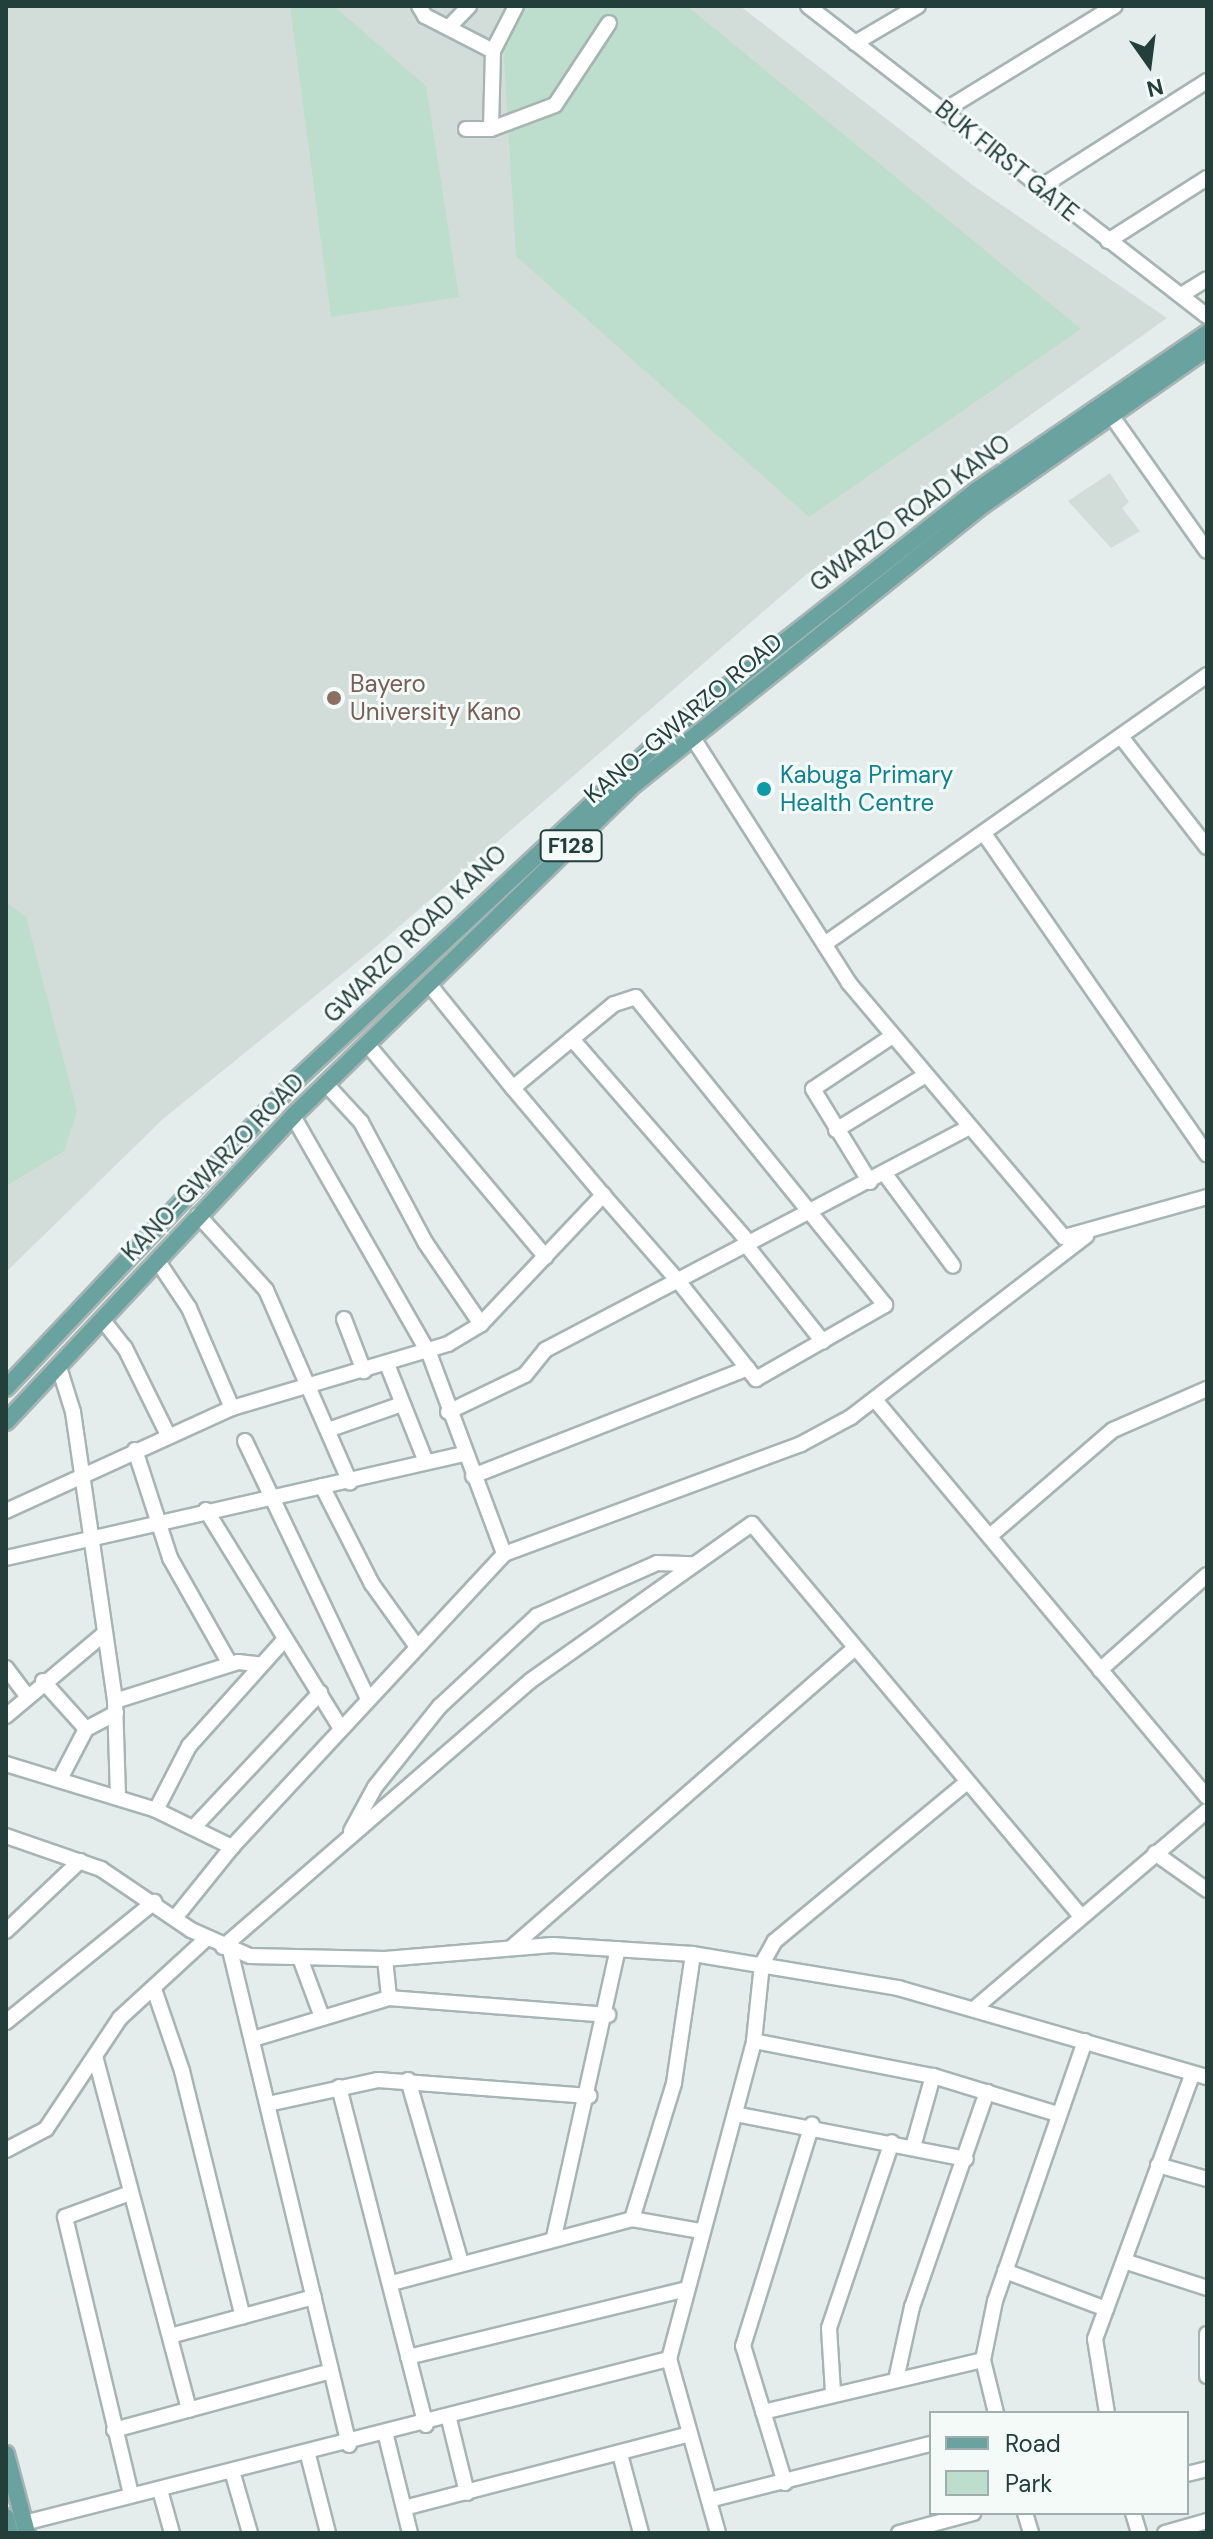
<!DOCTYPE html>
<style>
body{margin:0}
#map{position:relative;width:1213px;height:2539px;overflow:hidden;background:#e4edeb;font-family:"DM Sans",sans-serif}
div>[style]{position:absolute}
.built>*{inset:0;background:#d2ddda}
.green>*{inset:0;background:#bddecc}
.roads{filter:drop-shadow(2px 0 #a6b5b3) drop-shadow(-2px 0 #a6b5b3) drop-shadow(0 2px #a6b5b3) drop-shadow(0 -2px #a6b5b3)}
.minor>*{height:14px;margin:-7px;padding:0 7px;transform-origin:7px;border-radius:7px;background:#fff}
.major>*{height:16px;margin:-8px;padding:0 8px;transform-origin:8px;border-radius:8px;background:#69a29e}
.dots>*{width:22px;height:22px;translate:-50% -50%;box-sizing:border-box;border:4px solid #f4faf8;border-radius:50%}
span{translate:-50% -50%;white-space:nowrap;text-align:center;line-height:1.15;-webkit-text-stroke:6px #f4faf8;paint-order:stroke}
.shield-label span{padding:2px 6px;background:#f4faf8;border:2px solid;border-radius:6px;-webkit-text-stroke-width:0}
.shield-label{font-size:22px;color:#233f3c;font-weight:700}
.street-label{font-size:24px;color:#233f3c}
.education-label{font-size:24px;color:#785e54}
.left{translate:0 -50%;text-align:left}
.culture-label{font-size:24px;color:#0d838f}
.frame{position:absolute;inset:0;border:8px solid #233f3c;pointer-events:none}
.legend{position:absolute;left:929px;top:2411px;width:260px;height:104px;box-sizing:border-box;background:#f4faf8;border:2px solid #a0afad;margin:0;padding:10px 14px;list-style:none;font-size:24px;color:#233f3c}
.legend li{display:flex;align-items:center;gap:16px;height:40px}
.legend b{width:40px;border:2px solid #a0afad}
.north{position:absolute;left:1109px;top:24px;width:80px;height:80px;-webkit-text-stroke:6px #f4faf8;paint-order:stroke;rotate:166deg;font-size:22px;font-weight:700;line-height:32px;text-align:center;color:#233f3c}
.north::after{content:'';display:block;margin:auto;width:28px;height:36px;background:#233f3c;clip-path:polygon(50% 0,100% 100%,50% 72%,0 100%)}
</style>
<div id="map">
<div class="built">
<div style="clip-path:polygon(6px 6px,740px 6px,971px 184px,1167px 318px,808px 573px,372px 950px,163px 1119px,6px 1272px)"></div>
<div style="clip-path:polygon(1110px 473px,1129px 502px,1122px 508px,1140px 531px,1111px 548px,1068px 501px)"></div>
</div>
<div class="green">
<div style="clip-path:polygon(290px 6px,334px 6px,426px 86px,459px 297px,331px 317px)"></div>
<div style="clip-path:polygon(528px 6px,687px 6px,1081px 329px,809px 517px,516px 256px,503px 45px)"></div>
<div style="clip-path:polygon(6px 902px,26px 917px,77px 1111px,64px 1151px,6px 1186px)"></div>
</div>
<div class="roads">
<div class="minor">
<div style="left:419px;top:6px;width:12px;rotate:59deg"></div>
<div style="left:425px;top:16px;width:76px;rotate:27.2deg"></div>
<div style="left:493px;top:51px;width:78px;rotate:91.5deg"></div>
<div style="left:491px;top:129px;width:68px;rotate:-20.6deg"></div>
<div style="left:555px;top:105px;width:98px;rotate:-56.6deg"></div>
<div style="left:808px;top:6px;width:505px;rotate:37.85deg"></div>
<div style="left:449px;top:27px;width:29px;rotate:-46deg"></div>
<div style="left:855px;top:43px;width:73px;rotate:-30.4deg"></div>
<div style="left:493px;top:51px;width:51px;rotate:-62.9deg"></div>
<div style="left:945px;top:110px;width:199px;rotate:-31.5deg"></div>
<div style="left:466px;top:129px;width:23px"></div>
<div style="left:1039px;top:188px;width:199px;rotate:-32.5deg"></div>
<div style="left:1108px;top:241px;width:117px;rotate:-32.5deg"></div>
<div style="left:1183px;top:294px;width:28px;rotate:-32deg"></div>
<div style="left:1111px;top:415px;width:166px;rotate:54.8deg"></div>
<div style="left:693px;top:738px;width:290px;rotate:57.5deg"></div>
<div style="left:849px;top:983px;width:333px;rotate:49.8deg"></div>
<div style="left:1064px;top:1237px;width:148px;rotate:-15.6deg"></div>
<div style="left:1122px;top:738px;width:138px;rotate:52.1deg"></div>
<div style="left:985px;top:835px;width:389px;rotate:55.2deg"></div>
<div style="left:826px;top:943px;width:466px;rotate:-35.1deg"></div>
<div style="left:429px;top:984px;width:134px;rotate:51.1deg"></div>
<div style="left:513px;top:1088px;width:140px;rotate:49.9deg"></div>
<div style="left:603px;top:1195px;width:116px;rotate:48.9deg"></div>
<div style="left:679px;top:1282px;width:124px;rotate:51.6deg"></div>
<div style="left:756px;top:1379px;width:149px;rotate:-29.8deg"></div>
<div style="left:885px;top:1305px;width:396px;rotate:-129deg"></div>
<div style="left:636px;top:997px;width:23px;rotate:162deg"></div>
<div style="left:614px;top:1004px;width:131px;rotate:140.3deg"></div>
<div style="left:572px;top:1039px;width:271px;rotate:49deg"></div>
<div style="left:367px;top:1044px;width:278px;rotate:50deg"></div>
<div style="left:326px;top:1084px;width:52px;rotate:47.4deg"></div>
<div style="left:361px;top:1122px;width:136px;rotate:61.9deg"></div>
<div style="left:425px;top:1242px;width:99px;rotate:55.7deg"></div>
<div style="left:293px;top:1116px;width:273px;rotate:60.2deg"></div>
<div style="left:429px;top:1353px;width:215px;rotate:69.5deg"></div>
<div style="left:836px;top:1130px;width:103px;rotate:-31.5deg"></div>
<div style="left:885px;top:1174px;width:114px;rotate:53.5deg"></div>
<div style="left:870px;top:1182px;width:109px;rotate:-121.5deg"></div>
<div style="left:813px;top:1089px;width:94px;rotate:-33.7deg"></div>
<div style="left:198px;top:1215px;width:101px;rotate:47.8deg"></div>
<div style="left:266px;top:1290px;width:210px;rotate:66.4deg"></div>
<div style="left:747px;top:1246px;width:122px;rotate:51.6deg"></div>
<div style="left:157px;top:1260px;width:58px;rotate:56.3deg"></div>
<div style="left:189px;top:1308px;width:109px;rotate:66.7deg"></div>
<div style="left:102px;top:1319px;width:37px;rotate:52deg"></div>
<div style="left:125px;top:1348px;width:97px;rotate:63.7deg"></div>
<div style="left:344px;top:1319px;width:56px;rotate:69deg"></div>
<div style="left:387px;top:1364px;width:105px;rotate:68.3deg"></div>
<div style="left:59px;top:1367px;width:47px;rotate:72.7deg"></div>
<div style="left:73px;top:1412px;width:292px;rotate:81.7deg"></div>
<div style="left:115px;top:1701px;width:96px;rotate:88.2deg"></div>
<div style="left:876px;top:1401px;width:516px;rotate:50.11deg"></div>
<div style="left:448px;top:1412px;width:85px;rotate:-25.7deg"></div>
<div style="left:525px;top:1375px;width:32px;rotate:-51deg"></div>
<div style="left:545px;top:1350px;width:477px;rotate:-27.7deg"></div>
<div style="left:328px;top:1430px;width:78px;rotate:-19.4deg"></div>
<div style="left:245px;top:1441px;width:284px;rotate:64.5deg"></div>
<div style="left:135px;top:1450px;width:114px;rotate:72deg"></div>
<div style="left:170px;top:1558px;width:122px;rotate:60.5deg"></div>
<div style="left:473px;top:1476px;width:295px;rotate:-21.4deg"></div>
<div style="left:322px;top:1486px;width:110px;rotate:63deg"></div>
<div style="left:372px;top:1584px;width:74px;rotate:54.4deg"></div>
<div style="left:206px;top:1510px;width:255px;rotate:58.3deg"></div>
<div style="left:6px;top:1511px;width:248px;rotate:-24.5deg"></div>
<div style="left:232px;top:1408px;width:225px;rotate:-16.5deg"></div>
<div style="left:448px;top:1344px;width:39px;rotate:-31deg"></div>
<div style="left:481px;top:1324px;width:178px;rotate:-46.6deg"></div>
<div style="left:990px;top:1536px;width:162px;rotate:-40.8deg"></div>
<div style="left:1113px;top:1430px;width:103px;rotate:-23.6deg"></div>
<div style="left:6px;top:1558px;width:470px;rotate:-12.8deg"></div>
<div style="left:6px;top:1668px;width:34px;rotate:53deg"></div>
<div style="left:1100px;top:1670px;width:143px;rotate:-41.6deg"></div>
<div style="left:43px;top:1681px;width:64px;rotate:48.1deg"></div>
<div style="left:115px;top:1701px;width:129px;rotate:-17.6deg"></div>
<div style="left:238px;top:1662px;width:20px;rotate:6deg"></div>
<div style="left:6px;top:1716px;width:129px;rotate:-40deg"></div>
<div style="left:6px;top:1764px;width:157px;rotate:17deg"></div>
<div style="left:156px;top:1810px;width:85px;rotate:26deg"></div>
<div style="left:60px;top:1779px;width:56px;rotate:-62.5deg"></div>
<div style="left:86px;top:1729px;width:34px;rotate:-28deg"></div>
<div style="left:156px;top:1810px;width:72px;rotate:-62.7deg"></div>
<div style="left:189px;top:1746px;width:142px;rotate:-48.1deg"></div>
<div style="left:195px;top:1826px;width:183px;rotate:-46.8deg"></div>
<div style="left:351px;top:1831px;width:50px;rotate:-61.4deg"></div>
<div style="left:375px;top:1787px;width:104px;rotate:-51.3deg"></div>
<div style="left:440px;top:1706px;width:132px;rotate:-42.9deg"></div>
<div style="left:537px;top:1616px;width:131px;rotate:-23.8deg"></div>
<div style="left:657px;top:1563px;width:35px;rotate:2deg"></div>
<div style="left:6px;top:1836px;width:101px;rotate:19.2deg"></div>
<div style="left:101px;top:1869px;width:109px;rotate:34.1deg"></div>
<div style="left:191px;top:1930px;width:64px;rotate:23.8deg"></div>
<div style="left:250px;top:1956px;width:135px;rotate:1.3deg"></div>
<div style="left:385px;top:1959px;width:168px;rotate:-4.8deg"></div>
<div style="left:552px;top:1945px;width:141px;rotate:3.7deg"></div>
<div style="left:693px;top:1954px;width:208px;rotate:9.4deg"></div>
<div style="left:898px;top:1988px;width:322px;rotate:16.1deg"></div>
<div style="left:1155px;top:1853px;width:64px;rotate:35.4deg"></div>
<div style="left:175px;top:1918px;width:91px;rotate:-51.2deg"></div>
<div style="left:232px;top:1847px;width:400px;rotate:-47.1deg"></div>
<div style="left:504px;top:1554px;width:317px;rotate:-20.3deg"></div>
<div style="left:801px;top:1444px;width:57px;rotate:-28.4deg"></div>
<div style="left:851px;top:1417px;width:297px;rotate:-37.6deg"></div>
<div style="left:6px;top:1931px;width:102px;rotate:-43.4deg"></div>
<div style="left:223px;top:1947px;width:406px;rotate:-40.9deg"></div>
<div style="left:530px;top:1681px;width:272px;rotate:-35.3deg"></div>
<div style="left:752px;top:1524px;width:509px;rotate:50.02deg"></div>
<div style="left:511px;top:1948px;width:455px;rotate:-41.1deg"></div>
<div style="left:230px;top:1950px;width:509px;rotate:76.48deg"></div>
<div style="left:300px;top:1958px;width:63px;rotate:69.6deg"></div>
<div style="left:385px;top:1959px;width:39px;rotate:84deg"></div>
<div style="left:154px;top:1989px;width:87px;rotate:71.1deg"></div>
<div style="left:182px;top:2071px;width:253px;rotate:76.1deg"></div>
<div style="left:974px;top:2009px;width:306px;rotate:-40.4deg"></div>
<div style="left:6px;top:2022px;width:191px;rotate:-39deg"></div>
<div style="left:253px;top:2039px;width:142px;rotate:-16.8deg"></div>
<div style="left:389px;top:1998px;width:220px;rotate:4.4deg"></div>
<div style="left:754px;top:2041px;width:182px;rotate:11.1deg"></div>
<div style="left:933px;top:2076px;width:130px;rotate:17deg"></div>
<div style="left:95px;top:2056px;width:366px;rotate:75.1deg"></div>
<div style="left:408px;top:2080px;width:190px;rotate:73.8deg"></div>
<div style="left:339px;top:2087px;width:349px;rotate:75.6deg"></div>
<div style="left:268px;top:2104px;width:113px;rotate:-12.3deg"></div>
<div style="left:378px;top:2080px;width:212px;rotate:4.3deg"></div>
<div style="left:735px;top:2114px;width:235px;rotate:11deg"></div>
<div style="left:913px;top:2147px;width:74px;rotate:-74.3deg"></div>
<div style="left:6px;top:2150px;width:45px;rotate:-27.7deg"></div>
<div style="left:46px;top:2129px;width:133px;rotate:-56.3deg"></div>
<div style="left:120px;top:2018px;width:117px;rotate:-42.6deg"></div>
<div style="left:1158px;top:2165px;width:51px;rotate:15.9deg"></div>
<div style="left:130px;top:2193px;width:69px;rotate:159.7deg"></div>
<div style="left:65px;top:2217px;width:286px;rotate:76.6deg"></div>
<div style="left:632px;top:2219px;width:142px;rotate:-72.8deg"></div>
<div style="left:674px;top:2083px;width:130px;rotate:-81.6deg"></div>
<div style="left:554px;top:2237px;width:295px;rotate:-77.5deg"></div>
<div style="left:1124px;top:2261px;width:87px;rotate:18deg"></div>
<div style="left:1005px;top:2271px;width:108px;rotate:20.6deg"></div>
<div style="left:392px;top:2283px;width:248px;rotate:-14.9deg"></div>
<div style="left:632px;top:2219px;width:70px;rotate:9.9deg"></div>
<div style="left:1207px;top:2334px;width:42px;rotate:90deg"></div>
<div style="left:170px;top:2336px;width:149px;rotate:-15.2deg"></div>
<div style="left:408px;top:2357px;width:287px;rotate:-13.7deg"></div>
<div style="left:897px;top:2375px;width:70px;rotate:-77.6deg"></div>
<div style="left:912px;top:2307px;width:228px;rotate:-70.8deg"></div>
<div style="left:833px;top:2392px;width:64px;rotate:-93.6deg"></div>
<div style="left:829px;top:2328px;width:196px;rotate:-71.3deg"></div>
<div style="left:763px;top:2412px;width:226px;rotate:-13.3deg"></div>
<div style="left:996px;top:2413px;width:55px;rotate:-103.8deg"></div>
<div style="left:983px;top:2360px;width:60px;rotate:-78.5deg"></div>
<div style="left:995px;top:2301px;width:275px;rotate:-70.9deg"></div>
<div style="left:1107px;top:2413px;width:75px;rotate:-99.2deg"></div>
<div style="left:1095px;top:2339px;width:283px;rotate:-69.8deg"></div>
<div style="left:449px;top:2419px;width:76px;rotate:76.3deg"></div>
<div style="left:114px;top:2430px;width:225px;rotate:-15.2deg"></div>
<div style="left:386px;top:2436px;width:100px;rotate:76.1deg"></div>
<div style="left:620px;top:2454px;width:82px;rotate:75.1deg"></div>
<div style="left:308px;top:2455px;width:81px;rotate:75.6deg"></div>
<div style="left:232px;top:2471px;width:65px;rotate:73.8deg"></div>
<div style="left:1187px;top:2474px;width:21px;rotate:-14deg"></div>
<div style="left:785px;top:2483px;width:143px;rotate:-107deg"></div>
<div style="left:743px;top:2346px;width:232px;rotate:-72.7deg"></div>
<div style="left:160px;top:2490px;width:45px;rotate:74.4deg"></div>
<div style="left:709px;top:2500px;width:229px;rotate:-14.2deg"></div>
<div style="left:404px;top:2508px;width:295px;rotate:-14.5deg"></div>
<div style="left:1025px;top:2513px;width:21px;rotate:73deg"></div>
<div style="left:1133px;top:2513px;width:21px;rotate:73deg"></div>
<div style="left:24px;top:2523px;width:666px;rotate:-14.27deg"></div>
<div style="left:718px;top:2533px;width:181px;rotate:-105.7deg"></div>
<div style="left:669px;top:2359px;width:329px;rotate:-75deg"></div>
<div style="left:754px;top:2041px;width:77px;rotate:-84.1deg"></div>
<div style="left:762px;top:1964px;width:26px;rotate:-61deg"></div>
<div style="left:775px;top:1941px;width:248px;rotate:-39.6deg"></div>
<div style="left:899px;top:2533px;width:77px;rotate:-15.1deg"></div>
<div style="left:1165px;top:2533px;width:44px;rotate:-15.9deg"></div>
</div>
<div class="major">
<div style="left:6px;top:1388px;width:422px;rotate:-46.7deg"></div>
<div style="left:295px;top:1081px;width:509px;rotate:-43.01deg"></div>
<div style="left:667px;top:734px;width:395px;rotate:-38.2deg"></div>
<div style="left:977px;top:490px;width:278px;rotate:-34.3deg"></div>
<div style="left:6px;top:1422px;width:420px;rotate:-46.8deg"></div>
<div style="left:293px;top:1116px;width:478px;rotate:-44.2deg"></div>
<div style="left:636px;top:783px;width:445px;rotate:-38.7deg"></div>
<div style="left:983px;top:505px;width:273px;rotate:-34.9deg"></div>
<div style="left:6px;top:2454px;width:82px;rotate:75.1deg"></div>
<div style="left:6px;top:2517px;width:16px;rotate:76deg"></div>
</div>
</div>
<div class="dots">
<div style="left:334px;top:698px;background:#8d6e63"></div>
<div style="left:764px;top:789px;background:#0f9aa8"></div>
</div>
<div class="shield-label">
<span style="left:571px;top:846px">F128</span>
</div>
<div class="street-label">
<span style="left:1007px;top:161px;rotate:39deg">BUK FIRST GATE</span>
<span style="left:910px;top:513px;rotate:-37deg">GWARZO ROAD KANO</span>
<span style="left:683px;top:718px;rotate:-40deg">KANO-GWARZO ROAD</span>
<span style="left:415px;top:934px;rotate:-44deg">GWARZO ROAD KANO</span>
<span style="left:213px;top:1167px;rotate:-46deg">KANO-GWARZO ROAD</span>
</div>
<div class="education-label">
<span class="left" style="left:350px;top:698px">Bayero<br>University Kano</span>
</div>
<div class="culture-label">
<span class="left" style="left:780px;top:789px">Kabuga Primary<br>Health Centre</span>
</div>
<div class="frame"></div>
<ul class="legend">
<li><b style="height:10px;background:#69a29e"></b>Road</li>
<li><b style="height:22px;background:#bddecc"></b>Park</li>
</ul>
<div class="north">N</div>
</div>
